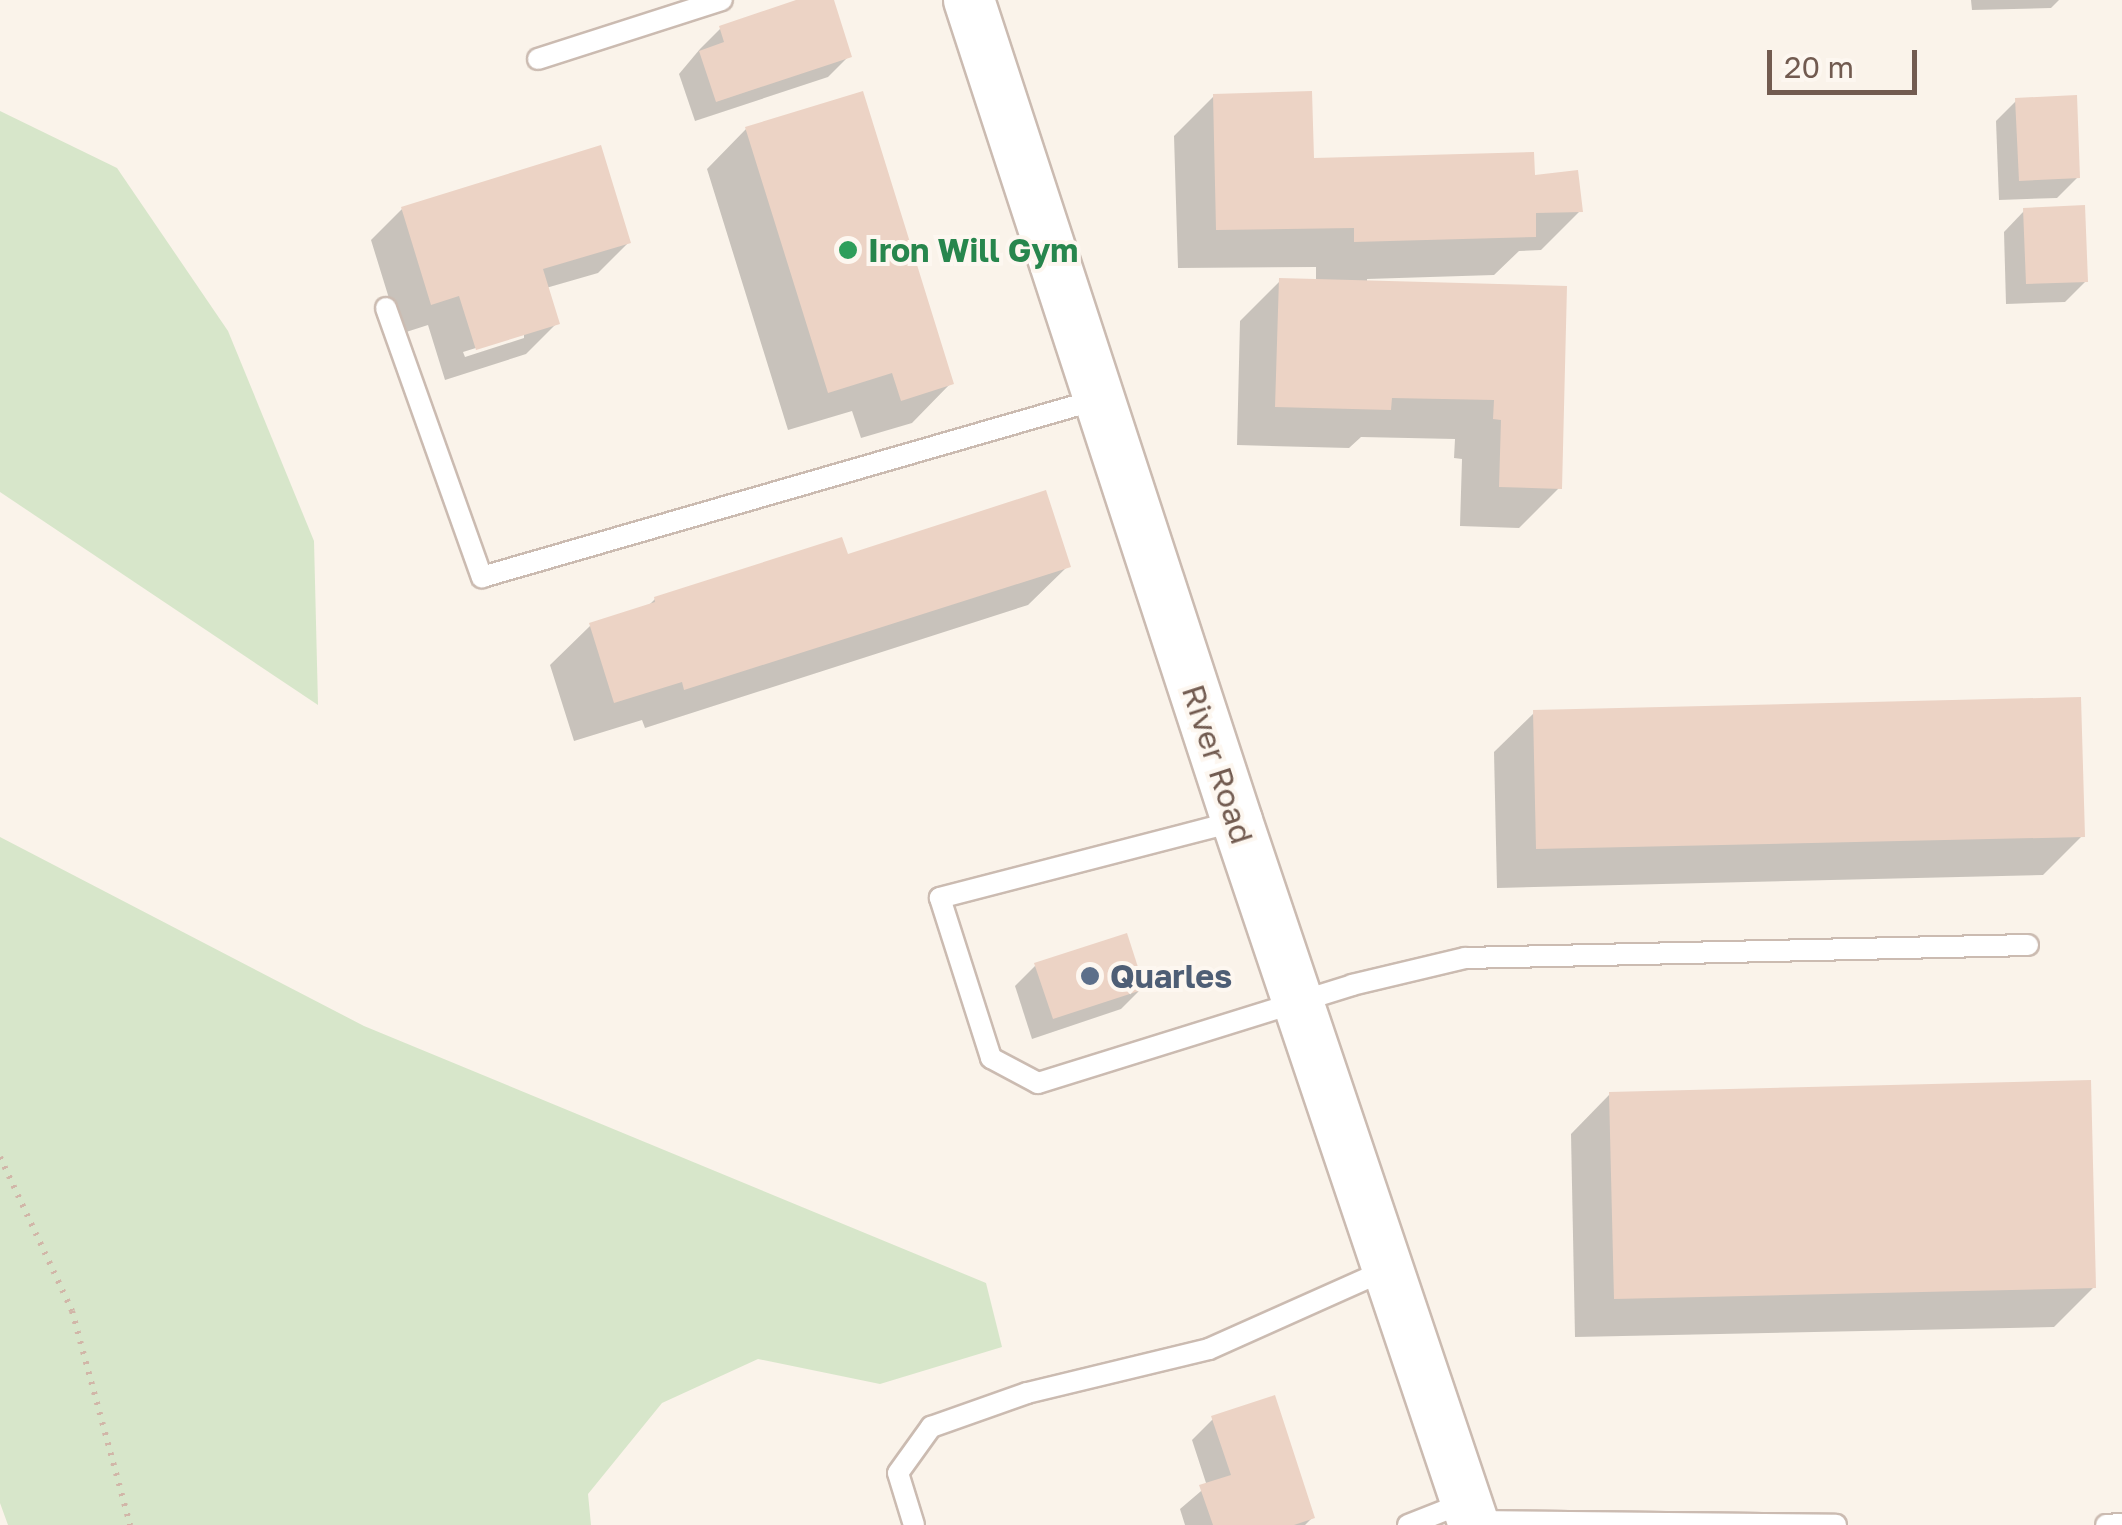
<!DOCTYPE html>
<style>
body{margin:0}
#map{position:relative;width:2122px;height:1525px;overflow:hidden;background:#faf3ea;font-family:"Golos Text",sans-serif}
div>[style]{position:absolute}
.green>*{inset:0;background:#d7e6ca}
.shadow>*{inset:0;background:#0003}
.building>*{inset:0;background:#ecd3c5}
.path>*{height:6px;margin-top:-3px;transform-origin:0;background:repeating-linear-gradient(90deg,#d1b6a8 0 2.5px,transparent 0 10.5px)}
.roads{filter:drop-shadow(2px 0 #cbbbb1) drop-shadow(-2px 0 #cbbbb1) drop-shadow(0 2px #cbbbb1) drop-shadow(0 -2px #cbbbb1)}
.service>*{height:20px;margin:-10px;padding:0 10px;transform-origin:10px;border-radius:10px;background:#fff}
.tertiary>*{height:50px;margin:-25px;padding:0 25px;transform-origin:25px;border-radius:25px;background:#fff}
.dots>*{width:28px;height:28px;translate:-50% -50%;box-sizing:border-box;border:5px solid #fdf7f0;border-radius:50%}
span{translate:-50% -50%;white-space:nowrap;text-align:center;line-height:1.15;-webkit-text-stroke:8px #fdf7f0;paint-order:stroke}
.leisure-label{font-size:32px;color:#27864d;font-weight:700}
.left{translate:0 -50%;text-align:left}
.street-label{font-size:32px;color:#725b50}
.service-label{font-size:32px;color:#4e5e75;font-weight:700}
.scale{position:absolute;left:1767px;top:50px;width:150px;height:45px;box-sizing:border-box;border:5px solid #725b50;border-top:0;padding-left:12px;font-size:30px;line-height:35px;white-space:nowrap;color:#725b50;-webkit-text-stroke:8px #fdf7f0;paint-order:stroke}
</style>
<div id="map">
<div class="green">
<div style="clip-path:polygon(0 111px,117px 168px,228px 331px,314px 541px,318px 705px,0 492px)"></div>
<div style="clip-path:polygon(0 837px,364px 1026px,986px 1283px,1002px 1347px,880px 1384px,758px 1359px,662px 1403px,588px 1494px,591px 1525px,8px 1525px,0 1503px)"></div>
</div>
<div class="shadow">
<div style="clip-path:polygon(804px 0,831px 0,849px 56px,828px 77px,695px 121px,679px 74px,700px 49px,721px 28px)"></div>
<div style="clip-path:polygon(1971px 0,2059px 0,2051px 8px,1972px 10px)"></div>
<div style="clip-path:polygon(1214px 96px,1312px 161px,1533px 177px,1580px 211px,1541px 250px,1519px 251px,1494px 275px,1367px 279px,1367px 283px,1565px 289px,1559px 488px,1519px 528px,1460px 526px,1462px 459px,1454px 458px,1455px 439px,1361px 437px,1349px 448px,1237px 445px,1240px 321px,1280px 281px,1316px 282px,1316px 267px,1178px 268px,1174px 136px)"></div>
<div style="clip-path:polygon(2017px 100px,2078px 177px,2057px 198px,1999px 200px,1996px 121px)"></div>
<div style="clip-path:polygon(746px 129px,951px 383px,912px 423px,861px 438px,852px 411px,788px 430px,707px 169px)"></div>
<div style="clip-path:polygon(evenodd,402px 209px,629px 242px,598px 273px,546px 288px,557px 323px,526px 354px,445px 380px,428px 325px,400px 334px,371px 240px,402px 209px,524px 333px,524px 338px,465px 357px,463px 352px,524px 333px)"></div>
<div style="clip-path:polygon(2024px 211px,2086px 281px,2065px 302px,2006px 304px,2004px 232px)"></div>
<div style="clip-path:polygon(1068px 566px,1028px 605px,645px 728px,642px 720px,574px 741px,550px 665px,590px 626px,646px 608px,655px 599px)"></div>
<div style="clip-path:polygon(1534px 713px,2082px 836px,2043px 875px,1497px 888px,1494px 752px)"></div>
<div style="clip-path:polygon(1036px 965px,1142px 988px,1121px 1009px,1032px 1039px,1015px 986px)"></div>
<div style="clip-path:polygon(1610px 1094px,2094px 1287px,2054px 1327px,1575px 1337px,1571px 1134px)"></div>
<div style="clip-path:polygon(1213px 1419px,1312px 1518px,1305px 1525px,1185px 1525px,1180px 1509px,1207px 1486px,1192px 1440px)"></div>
</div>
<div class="building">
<div style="clip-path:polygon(796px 0,834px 0,852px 57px,716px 102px,699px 51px,724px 42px,719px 26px)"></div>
<div style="clip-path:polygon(863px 91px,954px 384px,901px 401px,892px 373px,828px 393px,745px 127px)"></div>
<div style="clip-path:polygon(1312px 91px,1314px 158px,1534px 152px,1535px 175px,1578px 170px,1583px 212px,1536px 213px,1536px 237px,1354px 242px,1354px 228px,1216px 230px,1213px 94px)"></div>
<div style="clip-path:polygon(2077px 95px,2080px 178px,2019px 181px,2015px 98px)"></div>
<div style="clip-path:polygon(601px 145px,631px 243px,543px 269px,560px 324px,476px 350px,459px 296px,431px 305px,401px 207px)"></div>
<div style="clip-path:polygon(2085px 205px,2088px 282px,2026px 284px,2023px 208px)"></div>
<div style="clip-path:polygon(1279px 278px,1567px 286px,1562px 489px,1499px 487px,1501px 420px,1493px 419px,1494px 400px,1392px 398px,1391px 410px,1275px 407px)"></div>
<div style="clip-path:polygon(1046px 490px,1071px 567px,684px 690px,682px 682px,614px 703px,589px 623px,655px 602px,654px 597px,842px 537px,848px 554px)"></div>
<div style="clip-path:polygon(2081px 697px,2085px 837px,1536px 849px,1533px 710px)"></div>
<div style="clip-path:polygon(1127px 933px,1145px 989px,1053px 1019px,1034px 963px)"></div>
<div style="clip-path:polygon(2091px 1080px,2096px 1288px,1614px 1299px,1609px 1092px)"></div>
<div style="clip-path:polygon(1275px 1395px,1315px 1518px,1294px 1525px,1213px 1525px,1199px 1485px,1231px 1475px,1211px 1416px)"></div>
</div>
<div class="path">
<div style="left:0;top:1157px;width:170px;rotate:64.9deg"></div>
<div style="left:72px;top:1311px;width:222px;rotate:74.8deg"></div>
</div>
<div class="roads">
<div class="service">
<div style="left:538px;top:59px;width:193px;rotate:-17.8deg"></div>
<div style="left:386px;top:308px;width:286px;rotate:70.4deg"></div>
<div style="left:482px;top:577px;width:642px;rotate:-16.09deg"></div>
<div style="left:1237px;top:821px;width:307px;rotate:165.5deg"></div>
<div style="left:940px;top:898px;width:168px;rotate:72.3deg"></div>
<div style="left:991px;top:1058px;width:53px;rotate:28deg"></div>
<div style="left:1038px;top:1083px;width:329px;rotate:-17.3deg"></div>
<div style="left:1352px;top:985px;width:116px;rotate:-13.4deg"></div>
<div style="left:1465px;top:958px;width:563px;rotate:-1.32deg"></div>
<div style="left:1473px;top:1521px;width:363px;rotate:0.6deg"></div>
<div style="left:914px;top:1525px;width:54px;rotate:-107.1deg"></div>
<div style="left:898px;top:1473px;width:57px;rotate:-54.3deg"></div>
<div style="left:931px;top:1427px;width:102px;rotate:-19.5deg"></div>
<div style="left:1027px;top:1393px;width:187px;rotate:-13.6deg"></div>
<div style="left:1209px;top:1349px;width:194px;rotate:-24.1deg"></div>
<div style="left:1408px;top:1525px;width:62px;rotate:-21.6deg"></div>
<div style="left:2106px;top:1525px;width:16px;rotate:-4deg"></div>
</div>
<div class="tertiary">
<div style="left:969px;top:0;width:864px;rotate:71.92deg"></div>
<div style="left:1237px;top:821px;width:743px;rotate:71.39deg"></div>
</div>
</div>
<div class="dots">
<div style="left:848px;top:250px;background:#2e9e5b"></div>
<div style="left:1090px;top:976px;background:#5c6f8a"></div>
</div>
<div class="leisure-label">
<span class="left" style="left:868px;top:250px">Iron Will Gym</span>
</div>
<div class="street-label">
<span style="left:1218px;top:764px;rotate:72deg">River Road</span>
</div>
<div class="service-label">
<span class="left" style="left:1110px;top:976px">Quarles</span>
</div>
<div class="scale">20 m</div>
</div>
